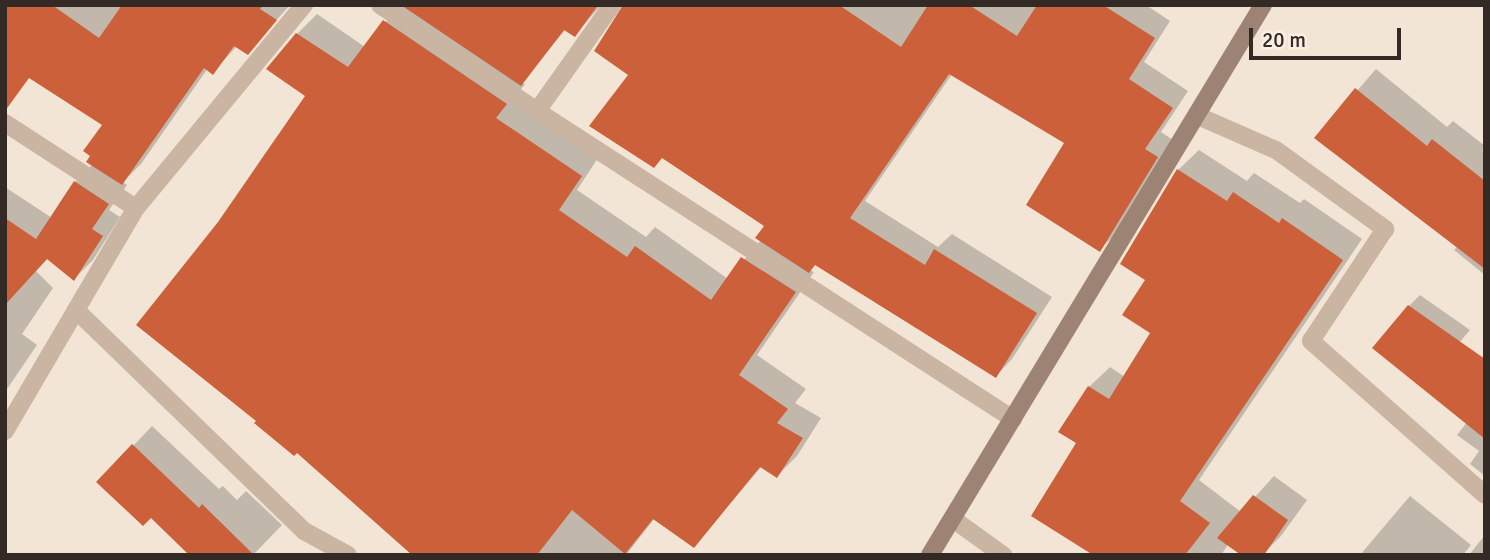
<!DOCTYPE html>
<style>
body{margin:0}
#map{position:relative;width:1490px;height:560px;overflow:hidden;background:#f2e5d6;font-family:Signika,sans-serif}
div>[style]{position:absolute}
.shadow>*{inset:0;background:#0003}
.building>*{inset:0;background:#cc603a}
.street>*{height:18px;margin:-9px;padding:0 9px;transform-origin:9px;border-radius:9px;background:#cab5a2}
.secondary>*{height:18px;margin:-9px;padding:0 9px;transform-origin:9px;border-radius:9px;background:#9d8373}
span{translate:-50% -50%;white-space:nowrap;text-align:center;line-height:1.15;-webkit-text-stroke:5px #faefe2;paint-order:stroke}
.frame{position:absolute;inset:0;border:7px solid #342a25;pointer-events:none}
.scale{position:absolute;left:1249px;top:28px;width:152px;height:32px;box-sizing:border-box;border:4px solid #342a25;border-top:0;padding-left:9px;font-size:21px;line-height:24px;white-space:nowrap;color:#342a25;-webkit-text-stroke:5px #faefe2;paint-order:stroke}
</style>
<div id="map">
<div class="shadow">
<div style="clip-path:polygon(5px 5px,290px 5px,247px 53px,237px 46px,213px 72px,208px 68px,141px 164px,123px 182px,127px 185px,109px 210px,120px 217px,93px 260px,74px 279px,48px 258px,36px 271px,53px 288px,22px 334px,37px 345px,5px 392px,5px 187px,52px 218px,75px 182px,93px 164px,104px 124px)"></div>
<div style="clip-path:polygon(400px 5px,601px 5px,575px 35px,566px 29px,522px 82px,525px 84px,514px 98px,600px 155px,577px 190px,646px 237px,655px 227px,728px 279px,761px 240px,766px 226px,631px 75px,625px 5px,1146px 5px,1170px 21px,1144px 62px,1188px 91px,1161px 132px,1173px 140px,1117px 233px,1100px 249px,1067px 142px,952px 74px,865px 201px,938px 247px,952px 234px,1052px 297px,1012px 359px,996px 376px,816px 264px,810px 270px,814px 272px,757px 355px,806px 389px,795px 403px,821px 418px,797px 456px,777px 476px,762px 466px,694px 546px,655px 518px,626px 555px,432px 555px,258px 420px,220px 223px,308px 96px,297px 34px,317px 14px,365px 47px)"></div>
<div style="clip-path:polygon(1376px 69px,1447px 127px,1453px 121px,1485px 146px,1482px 151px,1485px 153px,1485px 275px,1454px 250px,1458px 246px,1316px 138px)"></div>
<div style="clip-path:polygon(1199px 150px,1247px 181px,1254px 173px,1300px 203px,1304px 199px,1362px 239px,1199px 480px,1241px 512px,1274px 476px,1307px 500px,1281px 536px,1262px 555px,1234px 536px,1221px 555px,1098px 555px,1079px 443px,1089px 387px,1110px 367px,1125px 377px,1153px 333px,1148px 279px,1178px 170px)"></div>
<div style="clip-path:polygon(1420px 295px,1470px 330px,1432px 375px,1409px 306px)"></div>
<div style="clip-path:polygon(1485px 399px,1485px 476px,1470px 464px,1479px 451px,1457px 435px)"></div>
<div style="clip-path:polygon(152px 426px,219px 489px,223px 486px,237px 500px,246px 491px,282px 525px,253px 555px,192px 555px,133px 446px)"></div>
<div style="clip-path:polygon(1410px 496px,1471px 545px,1463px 555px,1360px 555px)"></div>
<div style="clip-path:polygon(1485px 535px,1485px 555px,1469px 555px)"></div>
</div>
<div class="building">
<div style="clip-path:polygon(5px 5px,52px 5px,99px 38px,122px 5px,263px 5px,260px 9px,277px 20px,248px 55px,234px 46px,213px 75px,204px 68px,122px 185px,86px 162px,90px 156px,83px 151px,102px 125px,29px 78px,5px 111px)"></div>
<div style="clip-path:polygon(401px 5px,598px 5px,575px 37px,564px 30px,521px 86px)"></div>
<div style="clip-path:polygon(623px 5px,839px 5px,901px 47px,928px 5px,969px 5px,1017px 36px,1037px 5px,1103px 5px,1155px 38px,1129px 79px,1173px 108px,1145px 149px,1158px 157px,1100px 252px,1026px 205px,1064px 143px,949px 74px,850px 218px,925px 265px,934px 249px,1037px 313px,996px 378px,815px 265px,809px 273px,755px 238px,764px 226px,662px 158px,654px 168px,589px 126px,628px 75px,594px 51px)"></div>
<div style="clip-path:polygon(383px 20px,507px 104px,496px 118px,582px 176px,559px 210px,627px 257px,635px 246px,711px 300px,741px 257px,796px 292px,739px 375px,788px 409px,777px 423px,803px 438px,777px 478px,760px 467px,694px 548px,653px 519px,625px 554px,572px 510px,537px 555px,412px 555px,297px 453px,294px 456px,254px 423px,256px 421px,136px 325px,218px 222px,305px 96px,266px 69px,296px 33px,348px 67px)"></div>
<div style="clip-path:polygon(1355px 88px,1427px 146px,1432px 139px,1485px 181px,1485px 269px,1314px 138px)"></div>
<div style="clip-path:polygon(1177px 169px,1227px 201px,1233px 192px,1279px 223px,1282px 218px,1343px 260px,1180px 501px,1210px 523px,1185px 555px,1093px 555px,1031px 516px,1076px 443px,1058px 432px,1088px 386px,1109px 399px,1150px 333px,1122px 315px,1145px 280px,1120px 264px)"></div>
<div style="clip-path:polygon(74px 181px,109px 204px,92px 229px,103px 236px,74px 281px,47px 259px,5px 305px,5px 218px,36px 239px)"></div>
<div style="clip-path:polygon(1408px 305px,1485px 359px,1485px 439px,1372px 348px)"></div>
<div style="clip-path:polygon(132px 444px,199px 508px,202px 504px,254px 555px,189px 555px,151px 518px,143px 526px,96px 482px)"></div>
<div style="clip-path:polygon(1253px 495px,1288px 520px,1264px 555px,1241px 555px,1217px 538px)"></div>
</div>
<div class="street">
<div style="left:380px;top:5px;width:189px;rotate:34deg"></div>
<div style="left:537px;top:111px;width:567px;rotate:32.91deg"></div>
<div style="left:537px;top:111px;width:130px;rotate:-54.7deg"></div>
<div style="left:1198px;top:116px;width:85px;rotate:23.6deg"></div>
<div style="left:1276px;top:150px;width:135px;rotate:35.9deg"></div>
<div style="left:1385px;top:229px;width:134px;rotate:123.5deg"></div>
<div style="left:1311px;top:341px;width:232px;rotate:41.5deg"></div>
<div style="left:5px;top:123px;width:156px;rotate:33deg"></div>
<div style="left:76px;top:310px;width:318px;rotate:44.1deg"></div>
<div style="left:304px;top:531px;width:50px;rotate:28.6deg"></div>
<div style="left:5px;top:431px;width:259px;rotate:-59.6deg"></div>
<div style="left:136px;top:208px;width:264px;rotate:-50.4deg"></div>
<div style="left:953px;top:519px;width:62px;rotate:35.8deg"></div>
</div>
<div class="secondary">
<div style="left:930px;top:555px;width:643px;rotate:-58.81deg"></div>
</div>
<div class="frame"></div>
<div class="scale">20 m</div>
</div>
